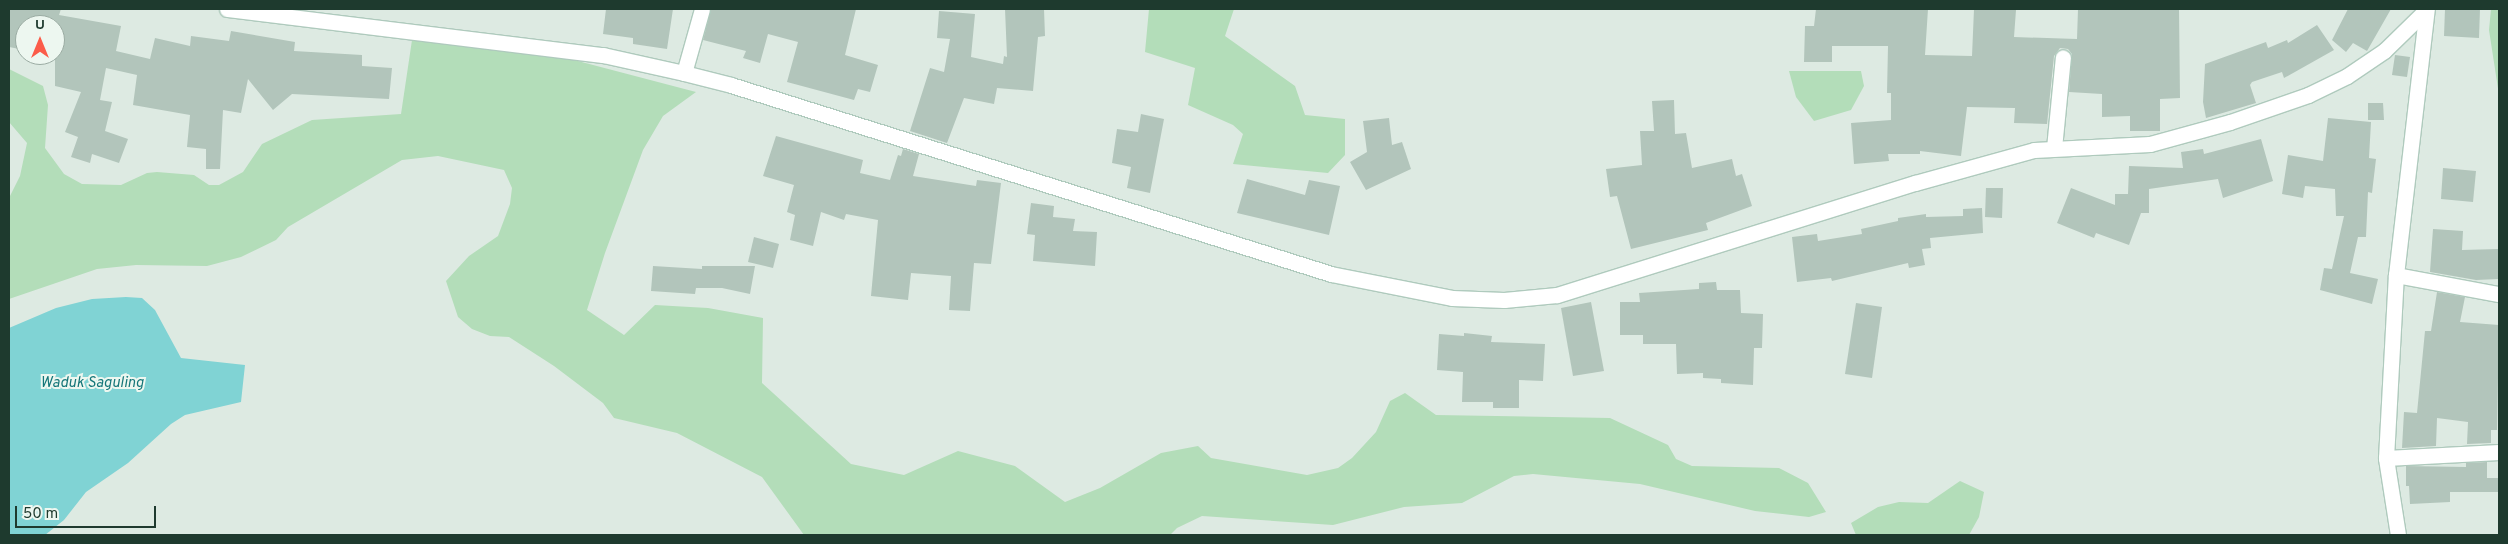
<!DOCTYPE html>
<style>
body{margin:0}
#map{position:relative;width:2508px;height:544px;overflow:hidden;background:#ddeae2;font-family:Overpass,sans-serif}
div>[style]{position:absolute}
.green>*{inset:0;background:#b3ddb9}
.water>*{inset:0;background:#80d3d4}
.building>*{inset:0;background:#b2c5bb}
.roads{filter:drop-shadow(1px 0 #afcabd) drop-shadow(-1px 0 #afcabd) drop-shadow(0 1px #afcabd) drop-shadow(0 -1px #afcabd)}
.minor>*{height:15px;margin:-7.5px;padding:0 7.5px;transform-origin:7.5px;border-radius:7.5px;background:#fff}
.secondary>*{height:15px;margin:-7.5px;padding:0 7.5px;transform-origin:7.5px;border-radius:7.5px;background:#fff}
span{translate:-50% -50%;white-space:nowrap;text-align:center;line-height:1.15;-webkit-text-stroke:4px #edf7f0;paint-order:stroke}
.water-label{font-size:15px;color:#157679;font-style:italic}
.frame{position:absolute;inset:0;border:10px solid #1e3a2e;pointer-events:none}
.north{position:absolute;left:15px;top:15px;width:50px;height:50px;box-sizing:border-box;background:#edf7f0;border:1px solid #9aaba2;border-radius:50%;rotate:0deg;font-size:14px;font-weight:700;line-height:20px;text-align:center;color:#1e3a2e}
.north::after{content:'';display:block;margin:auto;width:18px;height:22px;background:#fb5c49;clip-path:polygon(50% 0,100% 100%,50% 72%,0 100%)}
.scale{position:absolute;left:15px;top:506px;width:141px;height:22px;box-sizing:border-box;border:2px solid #1e3a2e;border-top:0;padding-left:6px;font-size:15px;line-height:18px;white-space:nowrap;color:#1e3a2e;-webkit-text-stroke:4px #edf7f0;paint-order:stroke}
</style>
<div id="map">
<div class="green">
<div style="clip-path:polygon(1149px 9px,1234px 9px,1225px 36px,1295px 86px,1305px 115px,1345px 119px,1345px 155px,1328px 173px,1233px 164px,1243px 134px,1233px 125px,1188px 105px,1195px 68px,1145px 52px)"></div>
<div style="clip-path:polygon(2491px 9px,2499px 9px,2499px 95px,2489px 30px)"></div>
<div style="clip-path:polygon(412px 40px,574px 60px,696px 92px,663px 116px,643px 150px,605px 253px,587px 310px,624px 335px,655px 305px,708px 308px,763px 318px,762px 383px,851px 464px,904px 475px,958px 451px,1015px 466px,1065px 502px,1100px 488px,1161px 453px,1198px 446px,1211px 458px,1307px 475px,1338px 468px,1352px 458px,1376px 432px,1390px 401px,1405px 393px,1436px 415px,1610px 418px,1668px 445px,1676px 459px,1692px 466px,1779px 468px,1808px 483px,1826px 512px,1809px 517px,1755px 511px,1640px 484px,1533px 474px,1514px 476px,1462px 503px,1404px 507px,1333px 525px,1202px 516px,1177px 528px,1170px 535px,804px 535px,762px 477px,677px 433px,614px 418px,603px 403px,554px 366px,509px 337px,490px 336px,472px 329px,458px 317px,446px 281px,469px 256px,498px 236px,510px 204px,512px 188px,504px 170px,438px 156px,402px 160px,288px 227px,276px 240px,241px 257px,207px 266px,136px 265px,97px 269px,9px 299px,9px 198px,20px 176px,27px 143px,9px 122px,9px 69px,43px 86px,48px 105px,45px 148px,64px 174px,82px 184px,121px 185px,147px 173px,157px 172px,194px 175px,209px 185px,219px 185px,243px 172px,262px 144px,312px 120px,401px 114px)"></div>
<div style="clip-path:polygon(1789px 71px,1861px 71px,1864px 86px,1851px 110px,1814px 121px,1796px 97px)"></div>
<div style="clip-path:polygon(1960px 481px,1984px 492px,1979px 517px,1969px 535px,1856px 535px,1851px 523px,1878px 507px,1899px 502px,1928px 503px)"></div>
</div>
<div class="water">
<div style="clip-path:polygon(126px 297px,142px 298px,155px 310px,181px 358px,245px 365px,241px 402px,185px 415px,171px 424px,128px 463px,86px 492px,64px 520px,45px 535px,9px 535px,9px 328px,56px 308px,92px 299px)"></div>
</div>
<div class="building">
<div style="clip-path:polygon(9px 9px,61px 9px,59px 15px,121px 26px,116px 51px,150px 59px,155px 38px,190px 46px,191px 36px,229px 41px,231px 31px,295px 42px,294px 51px,362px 55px,362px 66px,392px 68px,389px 99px,292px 94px,273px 110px,248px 79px,241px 113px,223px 110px,220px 169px,206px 169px,206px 149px,187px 147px,190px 115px,133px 105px,137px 75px,106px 68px,100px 100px,112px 102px,105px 131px,128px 139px,119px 163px,92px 154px,90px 163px,71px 157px,78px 137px,65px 132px,81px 92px,55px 86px,55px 25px,25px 25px,25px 50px,9px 47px)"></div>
<div style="clip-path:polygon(606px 9px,673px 9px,667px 49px,633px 44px,633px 38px,603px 34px)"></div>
<div style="clip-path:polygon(711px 9px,856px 9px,845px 55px,878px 65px,870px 92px,858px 89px,854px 100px,787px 82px,798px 42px,768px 34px,760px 63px,743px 58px,746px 51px,703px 40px)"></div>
<div style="clip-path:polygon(1005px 9px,1044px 9px,1045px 36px,1038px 37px,1033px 91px,997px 88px,994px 104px,964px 98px,947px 143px,910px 131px,930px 68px,944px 72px,950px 39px,937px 38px,939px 11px,975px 14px,971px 57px,1003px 64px,1004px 56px,1007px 57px)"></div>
<div style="clip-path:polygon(1816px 9px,1928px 9px,1925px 55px,1972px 56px,1974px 9px,2016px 10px,2014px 37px,2077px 39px,2078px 9px,2179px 9px,2180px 98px,2160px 99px,2160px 131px,2130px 131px,2130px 116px,2102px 117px,2102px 94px,2069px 92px,2072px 54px,2068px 49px,2060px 48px,2054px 56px,2047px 124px,2014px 123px,2015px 108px,1967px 107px,1961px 156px,1920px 151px,1920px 154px,1888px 154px,1889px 161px,1854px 164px,1851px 123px,1891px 120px,1891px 93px,1887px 93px,1888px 46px,1832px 46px,1832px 62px,1804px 62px,1805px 26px,1814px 26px)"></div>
<div style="clip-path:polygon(2348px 9px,2391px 9px,2367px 51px,2353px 43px,2346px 52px,2332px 40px)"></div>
<div style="clip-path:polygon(2445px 9px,2480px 9px,2479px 38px,2444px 36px)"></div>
<div style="clip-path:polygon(2317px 25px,2334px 50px,2284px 78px,2282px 72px,2252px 82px,2250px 85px,2256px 103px,2206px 118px,2203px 102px,2205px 64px,2266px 42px,2268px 48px,2287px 40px,2288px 43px)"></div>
<div style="clip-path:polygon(2395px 55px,2410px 57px,2407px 77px,2392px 75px)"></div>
<div style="clip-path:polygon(1674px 100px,1675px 134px,1686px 133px,1692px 168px,1732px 159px,1736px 176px,1742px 174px,1752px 206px,1706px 223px,1708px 230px,1631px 249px,1617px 196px,1610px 197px,1606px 169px,1642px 165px,1640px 131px,1654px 131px,1652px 101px)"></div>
<div style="clip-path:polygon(2368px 103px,2383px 103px,2384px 120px,2368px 120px)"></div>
<div style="clip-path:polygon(1141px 114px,1164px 119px,1150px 193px,1127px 188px,1131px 167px,1112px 163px,1117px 129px,1138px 132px)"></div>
<div style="clip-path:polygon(1389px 118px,1392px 145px,1402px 142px,1411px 169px,1366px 190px,1350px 162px,1367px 152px,1363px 121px)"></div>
<div style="clip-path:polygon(2328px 118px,2371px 122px,2369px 158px,2376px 159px,2372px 193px,2368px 192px,2366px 237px,2358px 237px,2350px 273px,2378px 279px,2372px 304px,2320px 290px,2324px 268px,2332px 269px,2344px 216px,2336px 216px,2335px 189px,2305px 186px,2303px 198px,2282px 194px,2288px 155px,2323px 161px)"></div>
<div style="clip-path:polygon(776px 136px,863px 160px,860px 173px,890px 180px,898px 155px,901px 156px,903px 149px,919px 154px,913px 176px,976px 186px,977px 180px,1001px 183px,991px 264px,974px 263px,970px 311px,949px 310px,951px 276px,911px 273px,908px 300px,871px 296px,878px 220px,846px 214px,844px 220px,821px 212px,813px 246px,790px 240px,795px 215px,787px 212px,794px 185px,763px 176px)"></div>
<div style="clip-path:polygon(2261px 139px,2273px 181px,2223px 198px,2218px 179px,2149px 189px,2149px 213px,2141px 213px,2129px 245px,2096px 233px,2094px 238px,2057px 223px,2071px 188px,2115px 205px,2115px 194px,2128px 194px,2129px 166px,2183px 168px,2181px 152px,2203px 149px,2204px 154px)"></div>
<div style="clip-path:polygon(2443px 168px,2476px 171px,2473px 202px,2441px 199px)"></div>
<div style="clip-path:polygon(1247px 179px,1305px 195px,1309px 180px,1340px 186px,1329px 235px,1237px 213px)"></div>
<div style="clip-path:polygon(1986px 188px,2003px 188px,2002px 218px,1985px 217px)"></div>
<div style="clip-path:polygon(1031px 203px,1054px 206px,1053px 217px,1075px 219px,1073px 231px,1097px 232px,1095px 266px,1033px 261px,1035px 235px,1027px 234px)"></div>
<div style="clip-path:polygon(1982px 208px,1983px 233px,1930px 238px,1931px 248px,1922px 249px,1925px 265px,1909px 268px,1908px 263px,1832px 281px,1831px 278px,1797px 282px,1792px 237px,1817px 234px,1818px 241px,1862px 234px,1861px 229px,1898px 221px,1898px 218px,1926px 214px,1926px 217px,1963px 216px,1963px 209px)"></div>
<div style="clip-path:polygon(2433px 229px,2463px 231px,2462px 250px,2499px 249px,2499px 279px,2476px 280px,2430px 272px)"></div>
<div style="clip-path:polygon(754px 237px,779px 244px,773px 268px,748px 262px)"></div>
<div style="clip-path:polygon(653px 266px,702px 269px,702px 266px,755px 266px,750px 294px,722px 288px,696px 288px,695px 294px,651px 291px)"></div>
<div style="clip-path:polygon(1716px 282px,1717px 290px,1740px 290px,1741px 313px,1763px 314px,1762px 348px,1754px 348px,1753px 385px,1721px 383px,1721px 379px,1703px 378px,1703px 373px,1677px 374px,1676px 344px,1643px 344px,1643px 335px,1620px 335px,1620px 302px,1640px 302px,1639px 293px,1699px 289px,1699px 283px)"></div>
<div style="clip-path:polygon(2437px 292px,2465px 297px,2460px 322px,2499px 325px,2497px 430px,2491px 430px,2491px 443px,2467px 444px,2468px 422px,2437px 418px,2436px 446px,2402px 448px,2404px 412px,2417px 413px,2425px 331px,2431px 331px)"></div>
<div style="clip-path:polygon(1591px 302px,1604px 371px,1573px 376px,1561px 308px)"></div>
<div style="clip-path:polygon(1856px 303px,1882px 307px,1872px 378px,1845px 374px)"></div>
<div style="clip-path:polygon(1464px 333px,1492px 336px,1491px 342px,1545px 344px,1543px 381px,1519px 380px,1519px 408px,1493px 408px,1493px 402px,1462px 402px,1463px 372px,1437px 370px,1439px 334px,1464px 336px)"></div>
<div style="clip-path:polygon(2487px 462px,2487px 478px,2499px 478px,2499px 492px,2450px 492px,2450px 502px,2410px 504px,2409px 486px,2406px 486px,2406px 466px,2466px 467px,2466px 463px)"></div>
</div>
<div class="roads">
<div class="minor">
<div style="left:227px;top:9px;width:379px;rotate:7deg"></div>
<div style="left:603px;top:55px;width:83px;rotate:12.5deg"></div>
<div style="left:684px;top:73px;width:49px;rotate:14.3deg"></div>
<div style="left:731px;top:85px;width:629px;rotate:17.48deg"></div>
<div style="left:1331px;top:274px;width:123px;rotate:11.2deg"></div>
<div style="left:1452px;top:298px;width:52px;rotate:2.2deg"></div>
<div style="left:1504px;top:300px;width:53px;rotate:-5.4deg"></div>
<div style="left:1557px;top:295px;width:375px;rotate:-17.4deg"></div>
<div style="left:1915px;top:183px;width:123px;rotate:-15.5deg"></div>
<div style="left:2034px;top:150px;width:116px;rotate:-3deg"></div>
<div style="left:2150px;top:144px;width:83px;rotate:-15.4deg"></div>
<div style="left:2230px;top:122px;width:83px;rotate:-19.1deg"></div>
<div style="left:2308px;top:95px;width:43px;rotate:-26deg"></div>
<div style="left:2347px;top:76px;width:45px;rotate:-34deg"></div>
<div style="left:2384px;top:51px;width:59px;rotate:-44.3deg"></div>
<div style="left:684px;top:73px;width:66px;rotate:-74.3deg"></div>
<div style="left:2054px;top:148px;width:91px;rotate:-84.4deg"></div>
<div style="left:2396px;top:275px;width:105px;rotate:10.5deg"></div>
<div style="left:2386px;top:458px;width:113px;rotate:-3deg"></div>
</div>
<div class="secondary">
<div style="left:2398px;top:535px;width:78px;rotate:-98.9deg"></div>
<div style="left:2386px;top:458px;width:183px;rotate:-86.9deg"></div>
<div style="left:2396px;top:275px;width:268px;rotate:-83.4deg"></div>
</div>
</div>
<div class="water-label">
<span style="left:92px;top:384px">Waduk Saguling</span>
</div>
<div class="frame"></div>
<div class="north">U</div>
<div class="scale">50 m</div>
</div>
